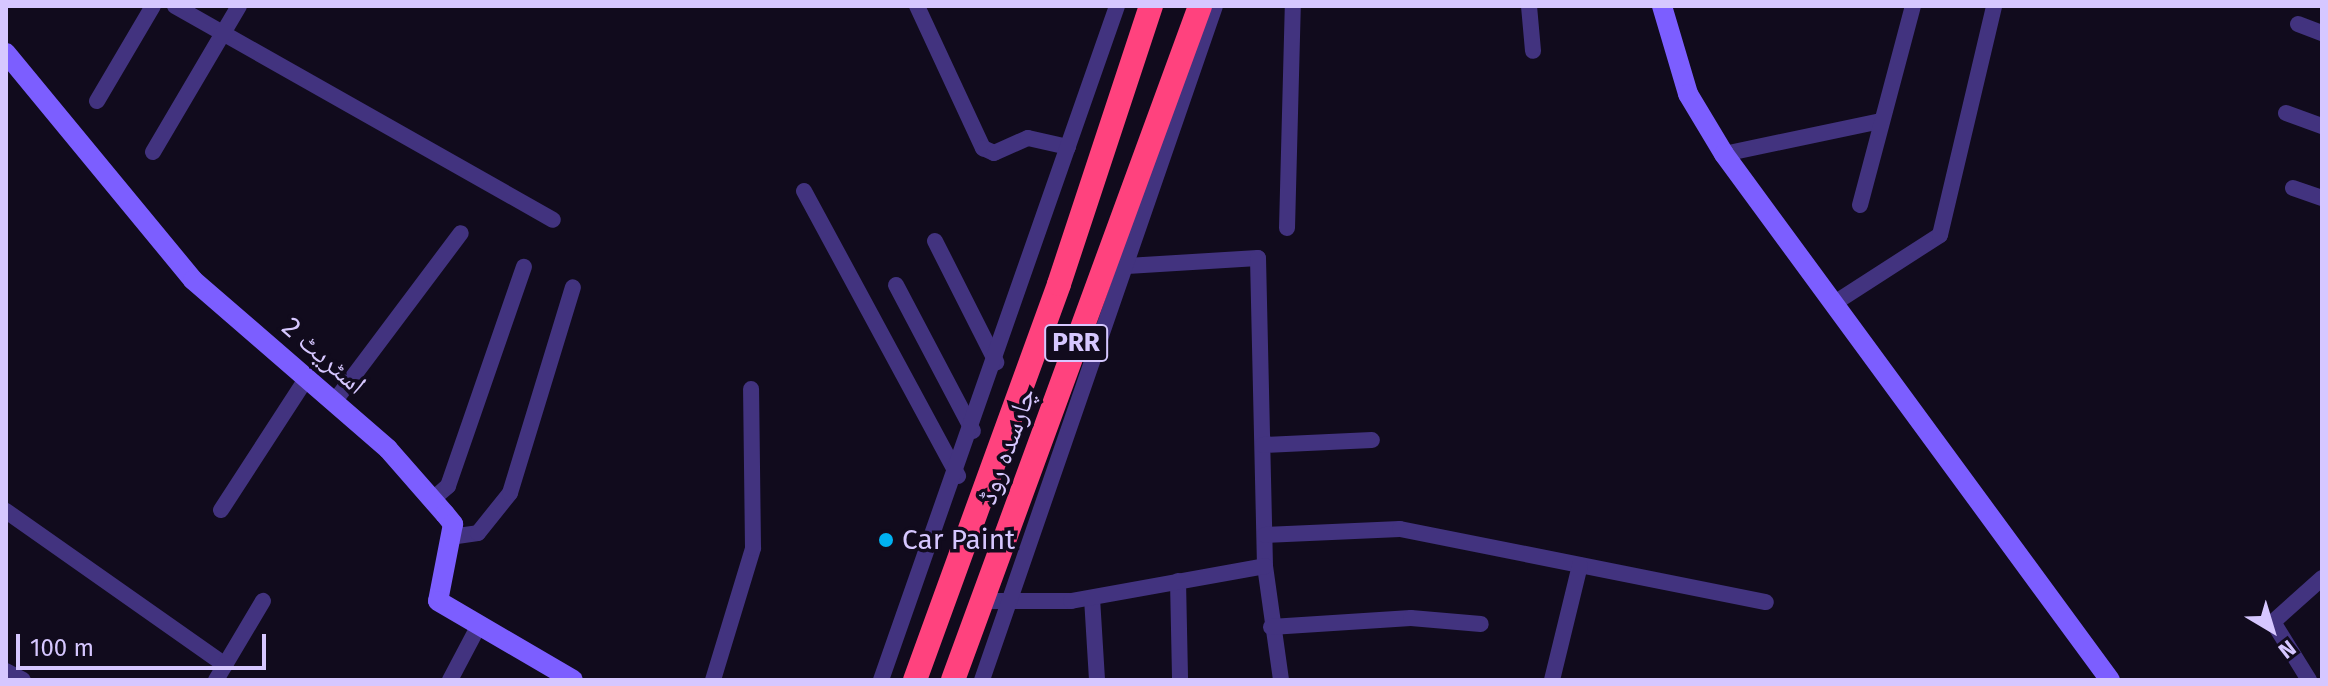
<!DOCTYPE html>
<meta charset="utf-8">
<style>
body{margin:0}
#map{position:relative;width:2328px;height:686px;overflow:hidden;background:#110b1d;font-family:"Fira Sans","Noto Naskh Arabic",sans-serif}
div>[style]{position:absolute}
.street>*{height:16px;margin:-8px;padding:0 8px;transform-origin:8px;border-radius:8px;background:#42337f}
.secondary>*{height:20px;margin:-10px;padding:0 10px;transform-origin:10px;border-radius:10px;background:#7c5eff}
.highway>*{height:24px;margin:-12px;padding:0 12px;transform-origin:12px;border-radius:12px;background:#ff427e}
.dots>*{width:22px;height:22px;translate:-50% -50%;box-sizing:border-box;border:4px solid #110b1d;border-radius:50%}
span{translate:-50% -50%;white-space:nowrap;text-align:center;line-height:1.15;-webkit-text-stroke:7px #110b1d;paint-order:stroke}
.shield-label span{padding:2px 6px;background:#110b1d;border:2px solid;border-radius:6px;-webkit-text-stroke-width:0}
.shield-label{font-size:26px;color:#d6c7ff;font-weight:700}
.street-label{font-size:28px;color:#d6c7ff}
.poi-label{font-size:28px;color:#d6c7ff}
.left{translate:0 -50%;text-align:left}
.frame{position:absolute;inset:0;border:8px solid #d6c7ff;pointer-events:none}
.north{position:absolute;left:2232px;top:590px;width:80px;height:80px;-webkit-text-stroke:6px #110b1d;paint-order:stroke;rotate:142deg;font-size:22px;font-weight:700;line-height:32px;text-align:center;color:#d6c7ff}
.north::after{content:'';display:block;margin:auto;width:28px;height:36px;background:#d6c7ff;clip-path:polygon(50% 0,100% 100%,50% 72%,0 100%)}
.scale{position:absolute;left:16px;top:634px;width:250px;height:36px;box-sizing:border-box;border:4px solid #d6c7ff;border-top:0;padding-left:10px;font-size:24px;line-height:28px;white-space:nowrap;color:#d6c7ff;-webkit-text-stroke:6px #110b1d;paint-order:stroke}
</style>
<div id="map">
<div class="street">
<div style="left:175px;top:6px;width:434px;rotate:29.5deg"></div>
<div style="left:917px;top:6px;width:157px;rotate:65.1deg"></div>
<div style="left:983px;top:148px;width:12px;rotate:24deg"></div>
<div style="left:994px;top:153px;width:37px;rotate:-24deg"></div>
<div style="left:1028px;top:138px;width:41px;rotate:12.7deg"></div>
<div style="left:1529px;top:6px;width:45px;rotate:84.9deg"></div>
<div style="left:2298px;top:24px;width:26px;rotate:21deg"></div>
<div style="left:97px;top:101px;width:110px;rotate:-59.5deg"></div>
<div style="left:2286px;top:113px;width:38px;rotate:20deg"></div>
<div style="left:153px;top:152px;width:169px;rotate:-59.5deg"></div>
<div style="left:1724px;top:154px;width:159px;rotate:-11.9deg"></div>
<div style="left:2293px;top:188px;width:31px;rotate:19deg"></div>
<div style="left:804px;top:191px;width:324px;rotate:61.6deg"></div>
<div style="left:1860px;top:205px;width:206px;rotate:-75.1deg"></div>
<div style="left:1287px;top:228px;width:222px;rotate:-88.5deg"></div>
<div style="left:935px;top:241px;width:136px;rotate:63.2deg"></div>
<div style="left:1127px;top:266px;width:131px;rotate:-3.5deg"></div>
<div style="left:1258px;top:258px;width:308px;rotate:88.7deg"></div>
<div style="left:1265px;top:566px;width:115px;rotate:82deg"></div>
<div style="left:896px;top:285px;width:165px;rotate:62.2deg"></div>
<div style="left:1833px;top:304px;width:127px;rotate:-32.8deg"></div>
<div style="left:1940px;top:235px;width:235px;rotate:-76.7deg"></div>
<div style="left:334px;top:402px;width:211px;rotate:-53.1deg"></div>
<div style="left:1263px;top:445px;width:109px;rotate:-2.6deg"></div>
<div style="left:433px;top:499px;width:20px;rotate:-41deg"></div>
<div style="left:448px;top:486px;width:232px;rotate:-70.9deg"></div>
<div style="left:221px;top:510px;width:156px;rotate:-57deg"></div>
<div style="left:6px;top:511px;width:268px;rotate:35.1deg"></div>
<div style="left:1265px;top:535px;width:135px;rotate:-2.5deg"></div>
<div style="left:1400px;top:529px;width:373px;rotate:11.3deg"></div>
<div style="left:450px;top:537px;width:28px;rotate:-8deg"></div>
<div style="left:478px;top:533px;width:51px;rotate:-51.3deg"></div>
<div style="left:510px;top:493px;width:215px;rotate:-73deg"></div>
<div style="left:1178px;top:581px;width:99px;rotate:88.8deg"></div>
<div style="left:1092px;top:598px;width:82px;rotate:86.5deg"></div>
<div style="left:983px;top:601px;width:88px"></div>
<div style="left:1071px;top:601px;width:197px;rotate:-10.2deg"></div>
<div style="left:1271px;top:627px;width:140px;rotate:-3.7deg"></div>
<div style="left:1411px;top:618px;width:70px;rotate:4.9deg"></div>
<div style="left:6px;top:671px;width:19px;rotate:28deg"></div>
<div style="left:216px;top:680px;width:92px;rotate:-59.3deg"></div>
<div style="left:450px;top:680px;width:62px;rotate:-62.2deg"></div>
<div style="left:713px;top:680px;width:138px;rotate:-73.1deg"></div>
<div style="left:753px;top:548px;width:159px;rotate:-90.7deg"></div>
<div style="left:881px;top:680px;width:714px;rotate:-70.7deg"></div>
<div style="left:982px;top:680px;width:713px;rotate:-70.93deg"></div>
<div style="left:1552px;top:680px;width:118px;rotate:-76.3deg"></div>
<div style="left:2309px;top:680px;width:68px;rotate:-121.8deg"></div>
<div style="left:2273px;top:622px;width:66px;rotate:-41.9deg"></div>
</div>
<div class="secondary">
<div style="left:1662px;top:6px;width:92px;rotate:73.5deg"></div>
<div style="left:1688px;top:94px;width:70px;rotate:59deg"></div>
<div style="left:1724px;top:154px;width:652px;rotate:53.73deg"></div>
<div style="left:6px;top:53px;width:294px;rotate:50.5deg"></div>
<div style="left:193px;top:280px;width:258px;rotate:40.9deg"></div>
<div style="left:388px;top:449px;width:86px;rotate:48.8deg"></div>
<div style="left:445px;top:514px;width:13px;rotate:51deg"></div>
<div style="left:453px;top:524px;width:78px;rotate:101deg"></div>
<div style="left:438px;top:601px;width:156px;rotate:30.3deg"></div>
</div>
<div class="highway">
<div style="left:915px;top:680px;width:421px;rotate:-70deg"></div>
<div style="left:1059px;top:284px;width:293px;rotate:-71.7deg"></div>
<div style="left:953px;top:680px;width:718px;rotate:-69.87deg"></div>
</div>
<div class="dots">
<div style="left:886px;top:540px;background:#00b2f2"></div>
</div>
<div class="shield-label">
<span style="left:1076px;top:343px">PRR</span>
</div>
<div class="street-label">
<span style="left:324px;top:356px;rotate:41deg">اسٹریٹ 2</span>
<span style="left:1007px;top:446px;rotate:-70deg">چارسدہ روڈ</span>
</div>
<div class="poi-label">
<span class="left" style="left:902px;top:540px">Car Paint</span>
</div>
<div class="frame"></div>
<div class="north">N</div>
<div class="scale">100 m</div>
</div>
